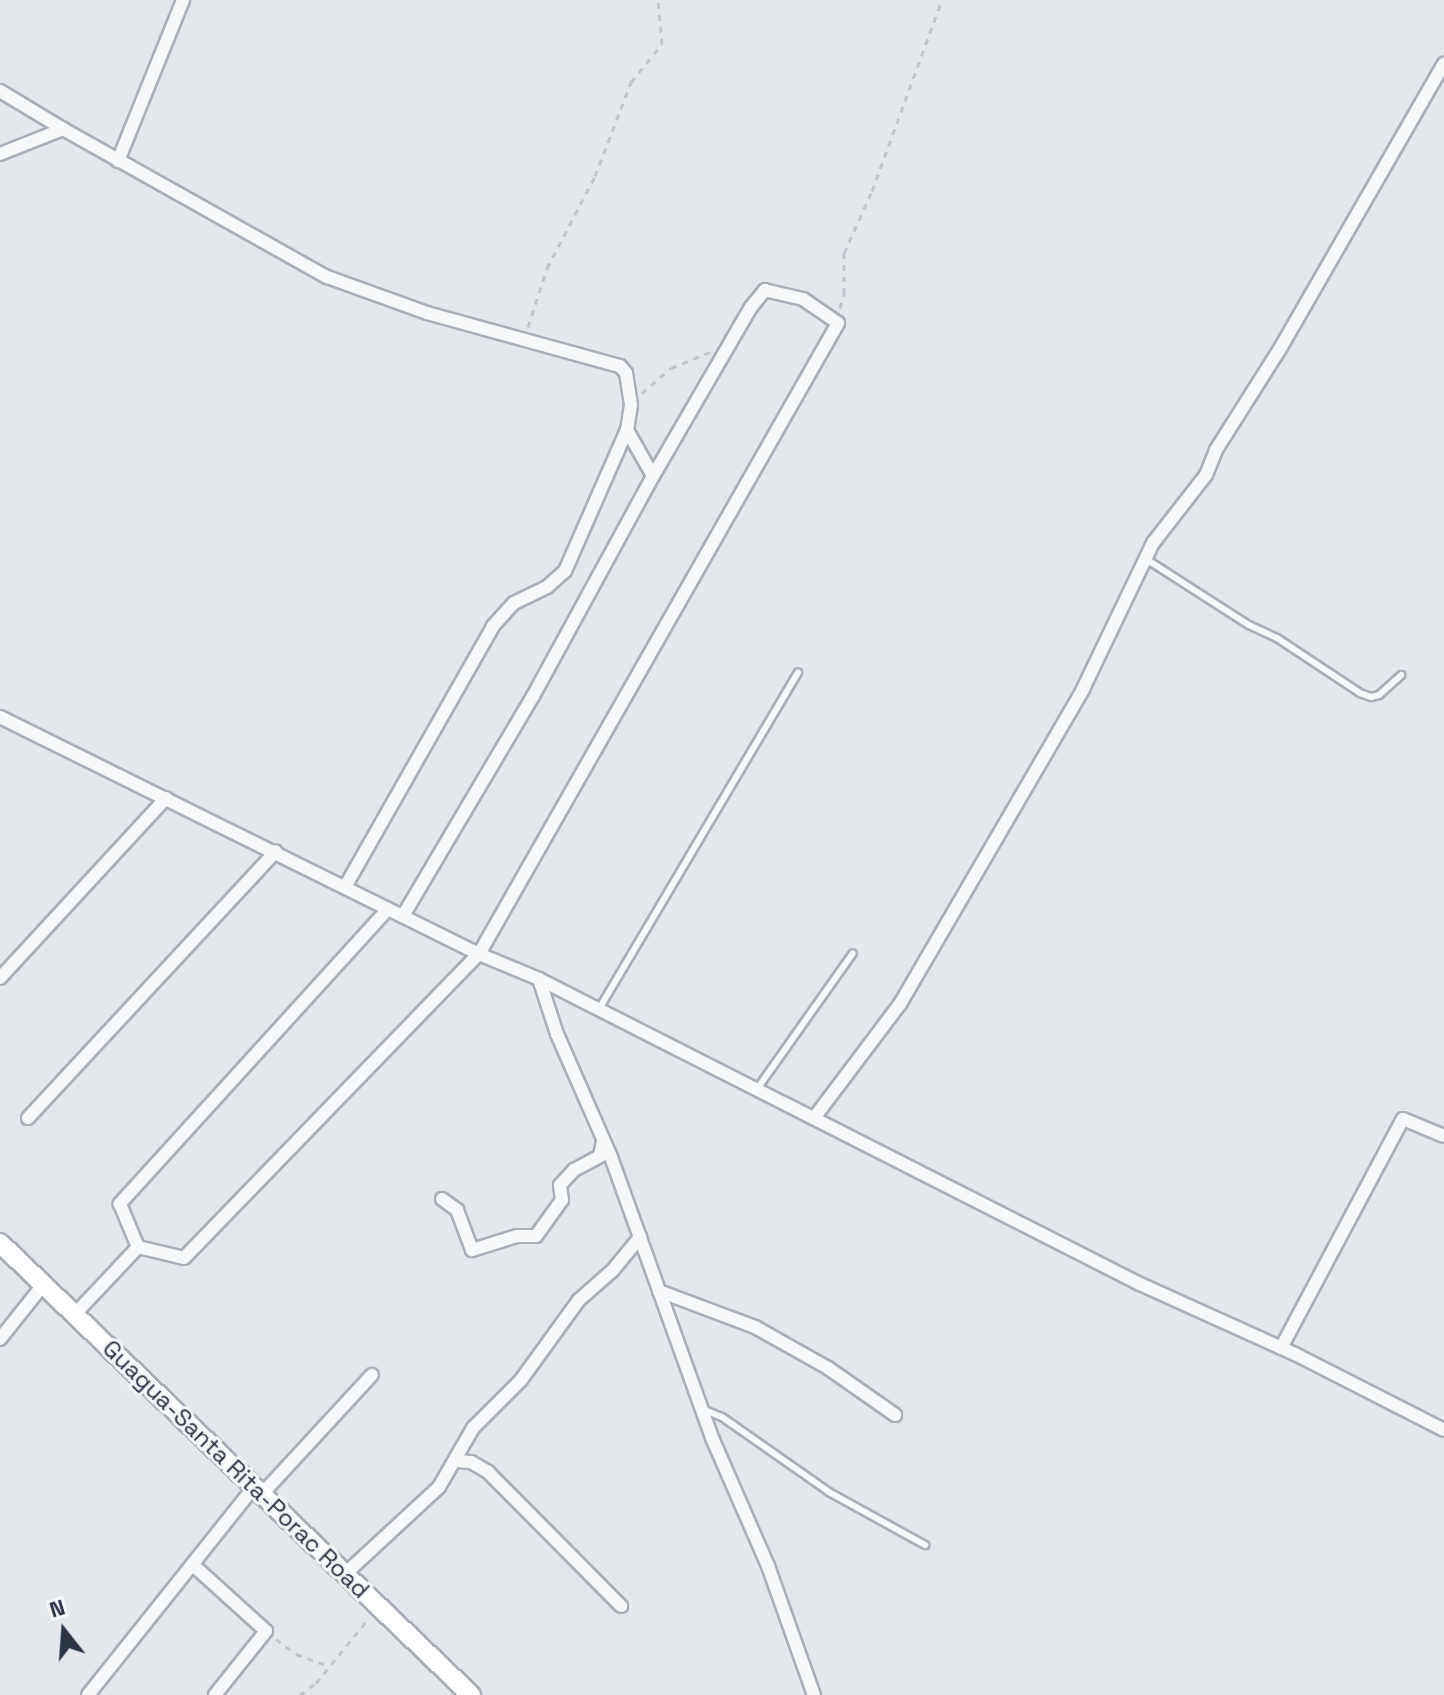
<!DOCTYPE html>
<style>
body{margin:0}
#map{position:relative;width:1444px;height:1695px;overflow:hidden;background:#e4e7ec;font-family:"Space Grotesk",sans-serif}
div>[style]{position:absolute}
.path>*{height:3px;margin-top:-1.5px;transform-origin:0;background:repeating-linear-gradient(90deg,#c2c5cb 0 6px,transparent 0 12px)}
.roads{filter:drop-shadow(2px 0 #a9aeb7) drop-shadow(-2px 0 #a9aeb7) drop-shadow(0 2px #a9aeb7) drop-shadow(0 -2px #a9aeb7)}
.service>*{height:6px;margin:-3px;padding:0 3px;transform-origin:3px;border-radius:3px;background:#f7f8fa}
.minor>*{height:12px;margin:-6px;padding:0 6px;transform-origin:6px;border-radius:6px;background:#f7f8fa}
.secondary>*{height:18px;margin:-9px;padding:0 9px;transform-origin:9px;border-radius:9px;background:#fff}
span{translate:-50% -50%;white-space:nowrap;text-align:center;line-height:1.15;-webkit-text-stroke:6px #f4f6f9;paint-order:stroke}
.street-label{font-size:24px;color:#2b3445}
.north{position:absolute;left:24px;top:1591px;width:80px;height:80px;-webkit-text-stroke:6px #f4f6f9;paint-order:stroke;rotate:343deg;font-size:22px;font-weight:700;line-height:32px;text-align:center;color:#2b3445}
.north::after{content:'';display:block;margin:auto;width:28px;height:36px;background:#2b3445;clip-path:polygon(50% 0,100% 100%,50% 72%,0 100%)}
</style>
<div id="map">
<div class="path">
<div style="left:840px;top:308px;width:15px;rotate:-74deg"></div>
<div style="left:844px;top:294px;width:41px;rotate:-90deg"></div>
<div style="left:844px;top:253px;width:68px;rotate:-65.7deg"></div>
<div style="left:872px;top:191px;width:203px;rotate:-69.9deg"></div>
<div style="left:528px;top:327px;width:62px;rotate:-72.1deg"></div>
<div style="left:547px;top:268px;width:104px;rotate:-62.4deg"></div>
<div style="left:595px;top:176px;width:101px;rotate:-69deg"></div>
<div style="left:631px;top:82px;width:49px;rotate:-50.8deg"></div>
<div style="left:662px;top:44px;width:44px;rotate:-95.2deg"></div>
<div style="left:642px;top:393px;width:38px;rotate:-41deg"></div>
<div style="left:671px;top:368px;width:42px;rotate:-22.3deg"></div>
<div style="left:276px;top:1639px;width:25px;rotate:37deg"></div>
<div style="left:296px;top:1654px;width:35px;rotate:20deg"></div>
<div style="left:300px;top:1695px;width:20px;rotate:-37deg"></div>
<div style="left:316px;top:1683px;width:84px;rotate:-50.8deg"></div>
</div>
<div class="roads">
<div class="service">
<div style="left:1146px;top:559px;width:122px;rotate:32.7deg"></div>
<div style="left:1249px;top:625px;width:31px;rotate:25deg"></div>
<div style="left:1277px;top:638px;width:100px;rotate:33.5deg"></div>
<div style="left:1360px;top:693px;width:12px;rotate:20deg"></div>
<div style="left:1371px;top:697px;width:8px;rotate:-14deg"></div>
<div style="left:1379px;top:695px;width:30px;rotate:-42deg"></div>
<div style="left:599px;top:1009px;width:391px;rotate:-59.4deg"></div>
<div style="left:757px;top:1089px;width:166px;rotate:-54.8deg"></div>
<div style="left:702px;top:1409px;width:22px;rotate:22deg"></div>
<div style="left:722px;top:1417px;width:131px;rotate:35deg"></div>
<div style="left:829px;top:1492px;width:110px;rotate:28.9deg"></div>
</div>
<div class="minor">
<div style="left:0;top:91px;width:74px;rotate:31.1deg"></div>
<div style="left:0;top:154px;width:68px;rotate:-21.6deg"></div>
<div style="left:63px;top:129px;width:303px;rotate:29.3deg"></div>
<div style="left:327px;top:277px;width:106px;rotate:19.8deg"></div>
<div style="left:427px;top:313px;width:200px;rotate:15.4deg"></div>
<div style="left:620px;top:366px;width:9px;rotate:49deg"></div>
<div style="left:626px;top:373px;width:32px;rotate:81deg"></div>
<div style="left:631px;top:405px;width:25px;rotate:99deg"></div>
<div style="left:627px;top:430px;width:53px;rotate:60.5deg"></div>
<div style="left:653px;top:476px;width:251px;rotate:118.6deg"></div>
<div style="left:533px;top:696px;width:256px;rotate:120.6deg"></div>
<div style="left:118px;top:161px;width:174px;rotate:-68deg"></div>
<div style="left:0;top:717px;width:534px;rotate:26.33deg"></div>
<div style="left:479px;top:954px;width:65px;rotate:22.6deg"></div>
<div style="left:539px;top:979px;width:674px;rotate:26.91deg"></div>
<div style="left:1140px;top:1284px;width:170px;rotate:24.3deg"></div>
<div style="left:1295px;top:1354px;width:167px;rotate:27deg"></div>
<div style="left:345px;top:887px;width:300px;rotate:-60.4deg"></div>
<div style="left:493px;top:626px;width:31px;rotate:-48deg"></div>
<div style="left:514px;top:603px;width:37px;rotate:-26deg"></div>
<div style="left:547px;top:587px;width:24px;rotate:-42deg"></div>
<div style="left:565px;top:571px;width:154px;rotate:-66.3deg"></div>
<div style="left:388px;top:909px;width:399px;rotate:132.3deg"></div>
<div style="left:120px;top:1204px;width:47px;rotate:67.3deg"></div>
<div style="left:138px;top:1247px;width:47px;rotate:13.4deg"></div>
<div style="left:184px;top:1258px;width:424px;rotate:-45.9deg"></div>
<div style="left:479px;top:954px;width:726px;rotate:-60.36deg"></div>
<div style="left:838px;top:323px;width:42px;rotate:-145.6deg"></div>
<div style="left:803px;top:299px;width:39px;rotate:-167deg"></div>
<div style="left:765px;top:290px;width:22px;rotate:129deg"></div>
<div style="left:751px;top:307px;width:195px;rotate:120.1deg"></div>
<div style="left:0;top:978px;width:245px;rotate:-47.3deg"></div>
<div style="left:539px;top:979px;width:58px;rotate:71.9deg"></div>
<div style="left:557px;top:1034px;width:134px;rotate:66.3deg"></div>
<div style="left:611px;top:1157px;width:301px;rotate:70.2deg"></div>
<div style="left:713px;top:1440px;width:137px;rotate:66.4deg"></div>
<div style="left:768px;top:1566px;width:137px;rotate:70.4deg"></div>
<div style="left:28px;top:1118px;width:364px;rotate:-47.1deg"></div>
<div style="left:814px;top:1118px;width:143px;rotate:-53deg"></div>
<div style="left:900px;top:1004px;width:364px;rotate:-59.8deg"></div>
<div style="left:1083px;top:689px;width:162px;rotate:-64.4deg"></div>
<div style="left:1153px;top:543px;width:86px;rotate:-52.1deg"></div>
<div style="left:1206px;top:475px;width:27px;rotate:-68deg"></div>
<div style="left:1216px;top:450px;width:122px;rotate:-57.7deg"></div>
<div style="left:1281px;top:347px;width:327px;rotate:-60.1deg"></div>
<div style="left:442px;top:1199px;width:19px;rotate:36deg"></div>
<div style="left:457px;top:1210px;width:43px;rotate:69.4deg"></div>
<div style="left:472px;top:1250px;width:47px;rotate:-17.3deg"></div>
<div style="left:517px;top:1236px;width:19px"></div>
<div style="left:536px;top:1236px;width:44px;rotate:-54.2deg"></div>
<div style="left:562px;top:1200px;width:15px;rotate:-98deg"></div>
<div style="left:560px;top:1185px;width:21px;rotate:-47deg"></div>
<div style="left:574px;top:1170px;width:30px;rotate:-28deg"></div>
<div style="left:600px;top:1156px;width:15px;rotate:-79deg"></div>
<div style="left:659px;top:1291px;width:103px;rotate:20.6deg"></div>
<div style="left:755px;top:1327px;width:84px;rotate:29.3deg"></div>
<div style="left:828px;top:1368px;width:82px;rotate:35deg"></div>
<div style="left:74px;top:1315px;width:93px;rotate:-46.7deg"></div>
<div style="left:0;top:1339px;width:69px;rotate:-51.5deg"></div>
<div style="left:1281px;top:1348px;width:259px;rotate:-62deg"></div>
<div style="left:1403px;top:1119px;width:44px;rotate:22.5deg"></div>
<div style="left:456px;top:1461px;width:15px;rotate:4deg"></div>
<div style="left:471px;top:1462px;width:20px;rotate:30deg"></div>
<div style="left:488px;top:1472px;width:189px;rotate:45.2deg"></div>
<div style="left:262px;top:1494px;width:162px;rotate:-47.3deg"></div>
<div style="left:193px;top:1565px;width:98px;rotate:42.1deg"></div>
<div style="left:266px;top:1631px;width:82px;rotate:128.6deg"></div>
<div style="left:345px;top:1574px;width:128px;rotate:-42.8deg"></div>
<div style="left:439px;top:1487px;width:68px;rotate:-60deg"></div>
<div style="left:473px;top:1428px;width:68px;rotate:-45deg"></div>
<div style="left:521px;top:1380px;width:99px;rotate:-54.1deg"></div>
<div style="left:579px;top:1300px;width:45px;rotate:-41.4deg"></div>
<div style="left:613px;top:1270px;width:43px;rotate:-50.7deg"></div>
<div style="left:88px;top:1695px;width:268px;rotate:-51.4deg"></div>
</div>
<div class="secondary">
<div style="left:0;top:1243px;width:653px;rotate:43.82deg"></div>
</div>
</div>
<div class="street-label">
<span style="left:236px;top:1469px;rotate:44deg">Guagua-Santa Rita-Porac Road</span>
</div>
<div class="north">N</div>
</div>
